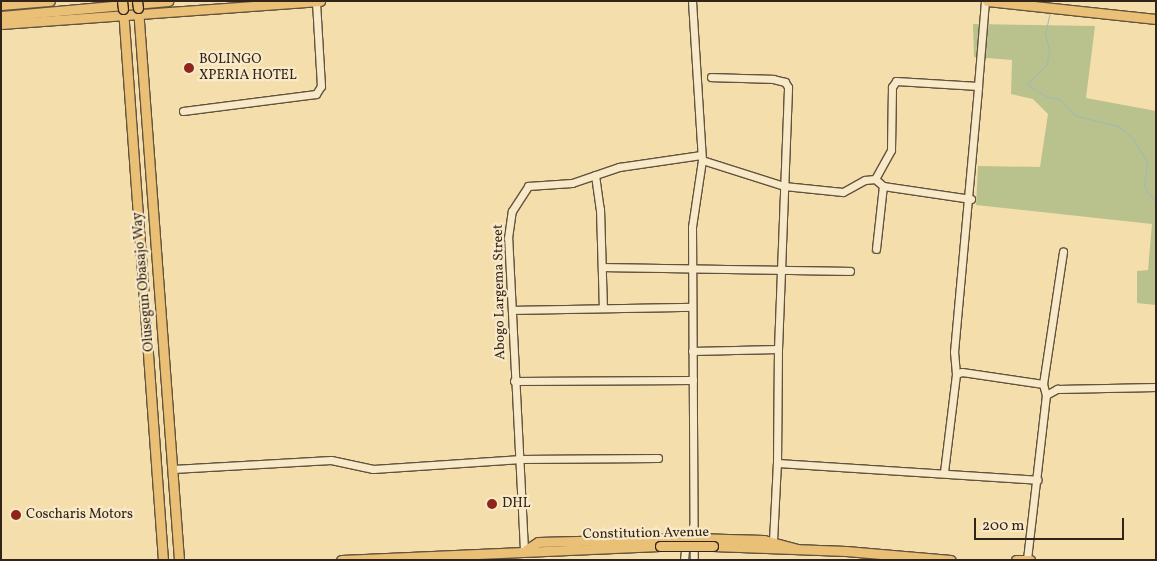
<!DOCTYPE html>
<style>
body{margin:0}
#map{position:relative;width:1157px;height:561px;overflow:hidden;background:#f4deac;font-family:Vollkorn,serif}
div>[style]{position:absolute}
.green>*{inset:0;background:#b9c28c}
.stream>*{height:1px;margin:-0.5px;padding:0 0.5px;transform-origin:0.5px;border-radius:0.5px;background:#9fbab4}
.roads{filter:drop-shadow(1px 0 #62523e) drop-shadow(-1px 0 #62523e) drop-shadow(0 1px #62523e) drop-shadow(0 -1px #62523e)}
.minor>*{height:7px;margin:-3.5px;padding:0 3.5px;transform-origin:3.5px;border-radius:3.5px;background:#f8eac9}
.major>*{height:9px;margin:-4.5px;padding:0 4.5px;transform-origin:4.5px;border-radius:4.5px;background:#eabf76}
.bridges{filter:drop-shadow(1px 0 #322419) drop-shadow(-1px 0 #322419) drop-shadow(0 1px #322419) drop-shadow(0 -1px #322419)}
.major-bridge>*{height:9px;margin:-4.5px;padding:0 4.5px;transform-origin:4.5px;border-radius:4.5px;background:#eabf76}
.dots>*{width:14px;height:14px;translate:-50% -50%;box-sizing:border-box;border:2px solid #f8eac9;border-radius:50%}
span{translate:-50% -50%;white-space:nowrap;text-align:center;line-height:1.15;-webkit-text-stroke:4.5px #f8eac9;paint-order:stroke}
.poi-label{font-size:14px;color:#322419}
.left{translate:0 -50%;text-align:left}
.street-label{font-size:14px;color:#322419}
.frame{position:absolute;inset:0;border:2px solid #322419;pointer-events:none}
.scale{position:absolute;left:974px;top:518px;width:150px;height:22px;box-sizing:border-box;border:2px solid #322419;border-top:0;padding-left:6px;font-size:15px;line-height:18px;white-space:nowrap;color:#322419;-webkit-text-stroke:4px #f8eac9;paint-order:stroke}
</style>
<div id="map">
<div class="green">
<div style="clip-path:polygon(973px 24px,1095px 26px,1086px 98px,1156px 111px,1156px 305px,1137px 303px,1137px 271px,1148px 270px,1152px 224px,976px 205px,978px 166px,1040px 167px,1048px 114px,1033px 99px,1011px 94px,1012px 60px,974px 57px)"></div>
</div>
<div class="stream">
<div style="left:1050px;top:12px;width:23px;rotate:103deg"></div>
<div style="left:1045px;top:34px;width:16px;rotate:75deg"></div>
<div style="left:1049px;top:49px;width:15px;rotate:98deg"></div>
<div style="left:1047px;top:64px;width:28px;rotate:135deg"></div>
<div style="left:1027px;top:84px;width:24px;rotate:33deg"></div>
<div style="left:1047px;top:97px;width:13px;rotate:9deg"></div>
<div style="left:1060px;top:99px;width:23px;rotate:47deg"></div>
<div style="left:1076px;top:116px;width:43px;rotate:13.4deg"></div>
<div style="left:1118px;top:126px;width:18px;rotate:38deg"></div>
<div style="left:1132px;top:137px;width:29px;rotate:59deg"></div>
<div style="left:1147px;top:162px;width:24px;rotate:97deg"></div>
<div style="left:1144px;top:186px;width:21px;rotate:55deg"></div>
</div>
<div class="roads">
<div class="minor">
<div style="left:692px;top:1px;width:159px;rotate:86.4deg"></div>
<div style="left:702px;top:160px;width:68px;rotate:98.5deg"></div>
<div style="left:692px;top:227px;width:333px;rotate:89.7deg"></div>
<div style="left:183px;top:111px;width:134px;rotate:-7.3deg"></div>
<div style="left:316px;top:94px;width:9px;rotate:-58deg"></div>
<div style="left:321px;top:86px;width:84px;rotate:-93.4deg"></div>
<div style="left:702px;top:160px;width:86px;rotate:17.6deg"></div>
<div style="left:784px;top:186px;width:59px;rotate:5.8deg"></div>
<div style="left:843px;top:192px;width:25px;rotate:-29deg"></div>
<div style="left:865px;top:180px;width:10px;rotate:-6deg"></div>
<div style="left:875px;top:179px;width:11px;rotate:41deg"></div>
<div style="left:883px;top:186px;width:89px;rotate:8.4deg"></div>
<div style="left:595px;top:175px;width:34px;rotate:82deg"></div>
<div style="left:600px;top:209px;width:99px;rotate:88.3deg"></div>
<div style="left:875px;top:179px;width:33px;rotate:-61deg"></div>
<div style="left:891px;top:150px;width:63px;rotate:-89.1deg"></div>
<div style="left:892px;top:87px;width:7px;rotate:-56deg"></div>
<div style="left:896px;top:81px;width:82px;rotate:3.5deg"></div>
<div style="left:978px;top:86px;width:85px;rotate:-85.3deg"></div>
<div style="left:876px;top:249px;width:63px;rotate:-83.7deg"></div>
<div style="left:603px;top:267px;width:247px;rotate:0.9deg"></div>
<div style="left:512px;top:310px;width:180px;rotate:-1deg"></div>
<div style="left:692px;top:351px;width:86px;rotate:-1.3deg"></div>
<div style="left:778px;top:349px;width:262px;rotate:-87.8deg"></div>
<div style="left:788px;top:87px;width:6px;rotate:-121deg"></div>
<div style="left:785px;top:82px;width:12px;rotate:-166deg"></div>
<div style="left:773px;top:79px;width:62px;rotate:-178.2deg"></div>
<div style="left:956px;top:374px;width:22px;rotate:-95deg"></div>
<div style="left:954px;top:352px;width:267px;rotate:-84.8deg"></div>
<div style="left:514px;top:381px;width:179px;rotate:-0.3deg"></div>
<div style="left:1043px;top:384px;width:134px;rotate:-81.4deg"></div>
<div style="left:1046px;top:395px;width:13px;rotate:-29deg"></div>
<div style="left:1057px;top:389px;width:99px;rotate:-1.2deg"></div>
<div style="left:777px;top:463px;width:114px;rotate:-89.5deg"></div>
<div style="left:173px;top:469px;width:158px;rotate:-3.3deg"></div>
<div style="left:331px;top:460px;width:43px;rotate:12.1deg"></div>
<div style="left:373px;top:469px;width:145px;rotate:-3.9deg"></div>
<div style="left:518px;top:459px;width:140px;rotate:-0.4deg"></div>
<div style="left:944px;top:472px;width:99px;rotate:-83deg"></div>
<div style="left:956px;top:374px;width:6px;rotate:-18deg"></div>
<div style="left:962px;top:372px;width:82px;rotate:8.4deg"></div>
<div style="left:1043px;top:384px;width:11px;rotate:75deg"></div>
<div style="left:1046px;top:395px;width:165px;rotate:96.6deg"></div>
<div style="left:773px;top:541px;width:78px;rotate:-87.1deg"></div>
<div style="left:777px;top:463px;width:261px;rotate:3.7deg"></div>
<div style="left:524px;top:550px;width:312px;rotate:-92.9deg"></div>
<div style="left:508px;top:238px;width:27px;rotate:-82deg"></div>
<div style="left:512px;top:211px;width:30px;rotate:-57deg"></div>
<div style="left:528px;top:186px;width:44px;rotate:-3.9deg"></div>
<div style="left:572px;top:183px;width:50px;rotate:-18.8deg"></div>
<div style="left:619px;top:167px;width:83px;rotate:-8.3deg"></div>
<div style="left:684px;top:560px;width:18px;rotate:-84deg"></div>
</div>
<div class="major">
<div style="left:987px;top:1px;width:170px;rotate:6.1deg"></div>
<div style="left:1px;top:5px;width:49px;rotate:-4.7deg"></div>
<div style="left:138px;top:8px;width:554px;rotate:85.75deg"></div>
<div style="left:123px;top:9px;width:552px;rotate:85.85deg"></div>
<div style="left:1px;top:16px;width:168px;rotate:-5.1deg"></div>
<div style="left:1px;top:24px;width:320px;rotate:-4.1deg"></div>
<div style="left:713px;top:546px;width:133px;rotate:2.2deg"></div>
<div style="left:846px;top:551px;width:105px;rotate:4.9deg"></div>
<div style="left:526px;top:550px;width:14px;rotate:-34deg"></div>
<div style="left:538px;top:542px;width:155px;rotate:-1.5deg"></div>
<div style="left:693px;top:538px;width:71px;rotate:1.6deg"></div>
<div style="left:764px;top:540px;width:34px;rotate:15deg"></div>
<div style="left:341px;top:560px;width:319px;rotate:-2.5deg"></div>
<div style="left:1016px;top:560px;width:14px"></div>
</div>
</div>
<div class="bridges">
<div class="major-bridge">
<div style="left:122px;top:1px;width:8px;rotate:83deg"></div>
<div style="left:137px;top:1px;width:7px;rotate:82deg"></div>
<div style="left:660px;top:546px;width:53px"></div>
</div>
</div>
<div class="dots">
<div style="left:189px;top:68px;background:#8f2418"></div>
<div style="left:492px;top:504px;background:#8f2418"></div>
<div style="left:16px;top:515px;background:#8f2418"></div>
</div>
<div class="poi-label">
<span class="left" style="left:199px;top:68px">BOLINGO<br>XPERIA HOTEL</span>
<span class="left" style="left:502px;top:504px">DHL</span>
<span class="left" style="left:26px;top:515px">Coscharis Motors</span>
</div>
<div class="street-label">
<span style="left:144px;top:282px;rotate:-95deg">Olusegun Obasajo Way</span>
<span style="left:500px;top:292px;rotate:-91deg">Abogo Largema Street</span>
<span style="left:646px;top:534px;rotate:-1deg">Constitution Avenue</span>
</div>
<div class="frame"></div>
<div class="scale">200 m</div>
</div>
